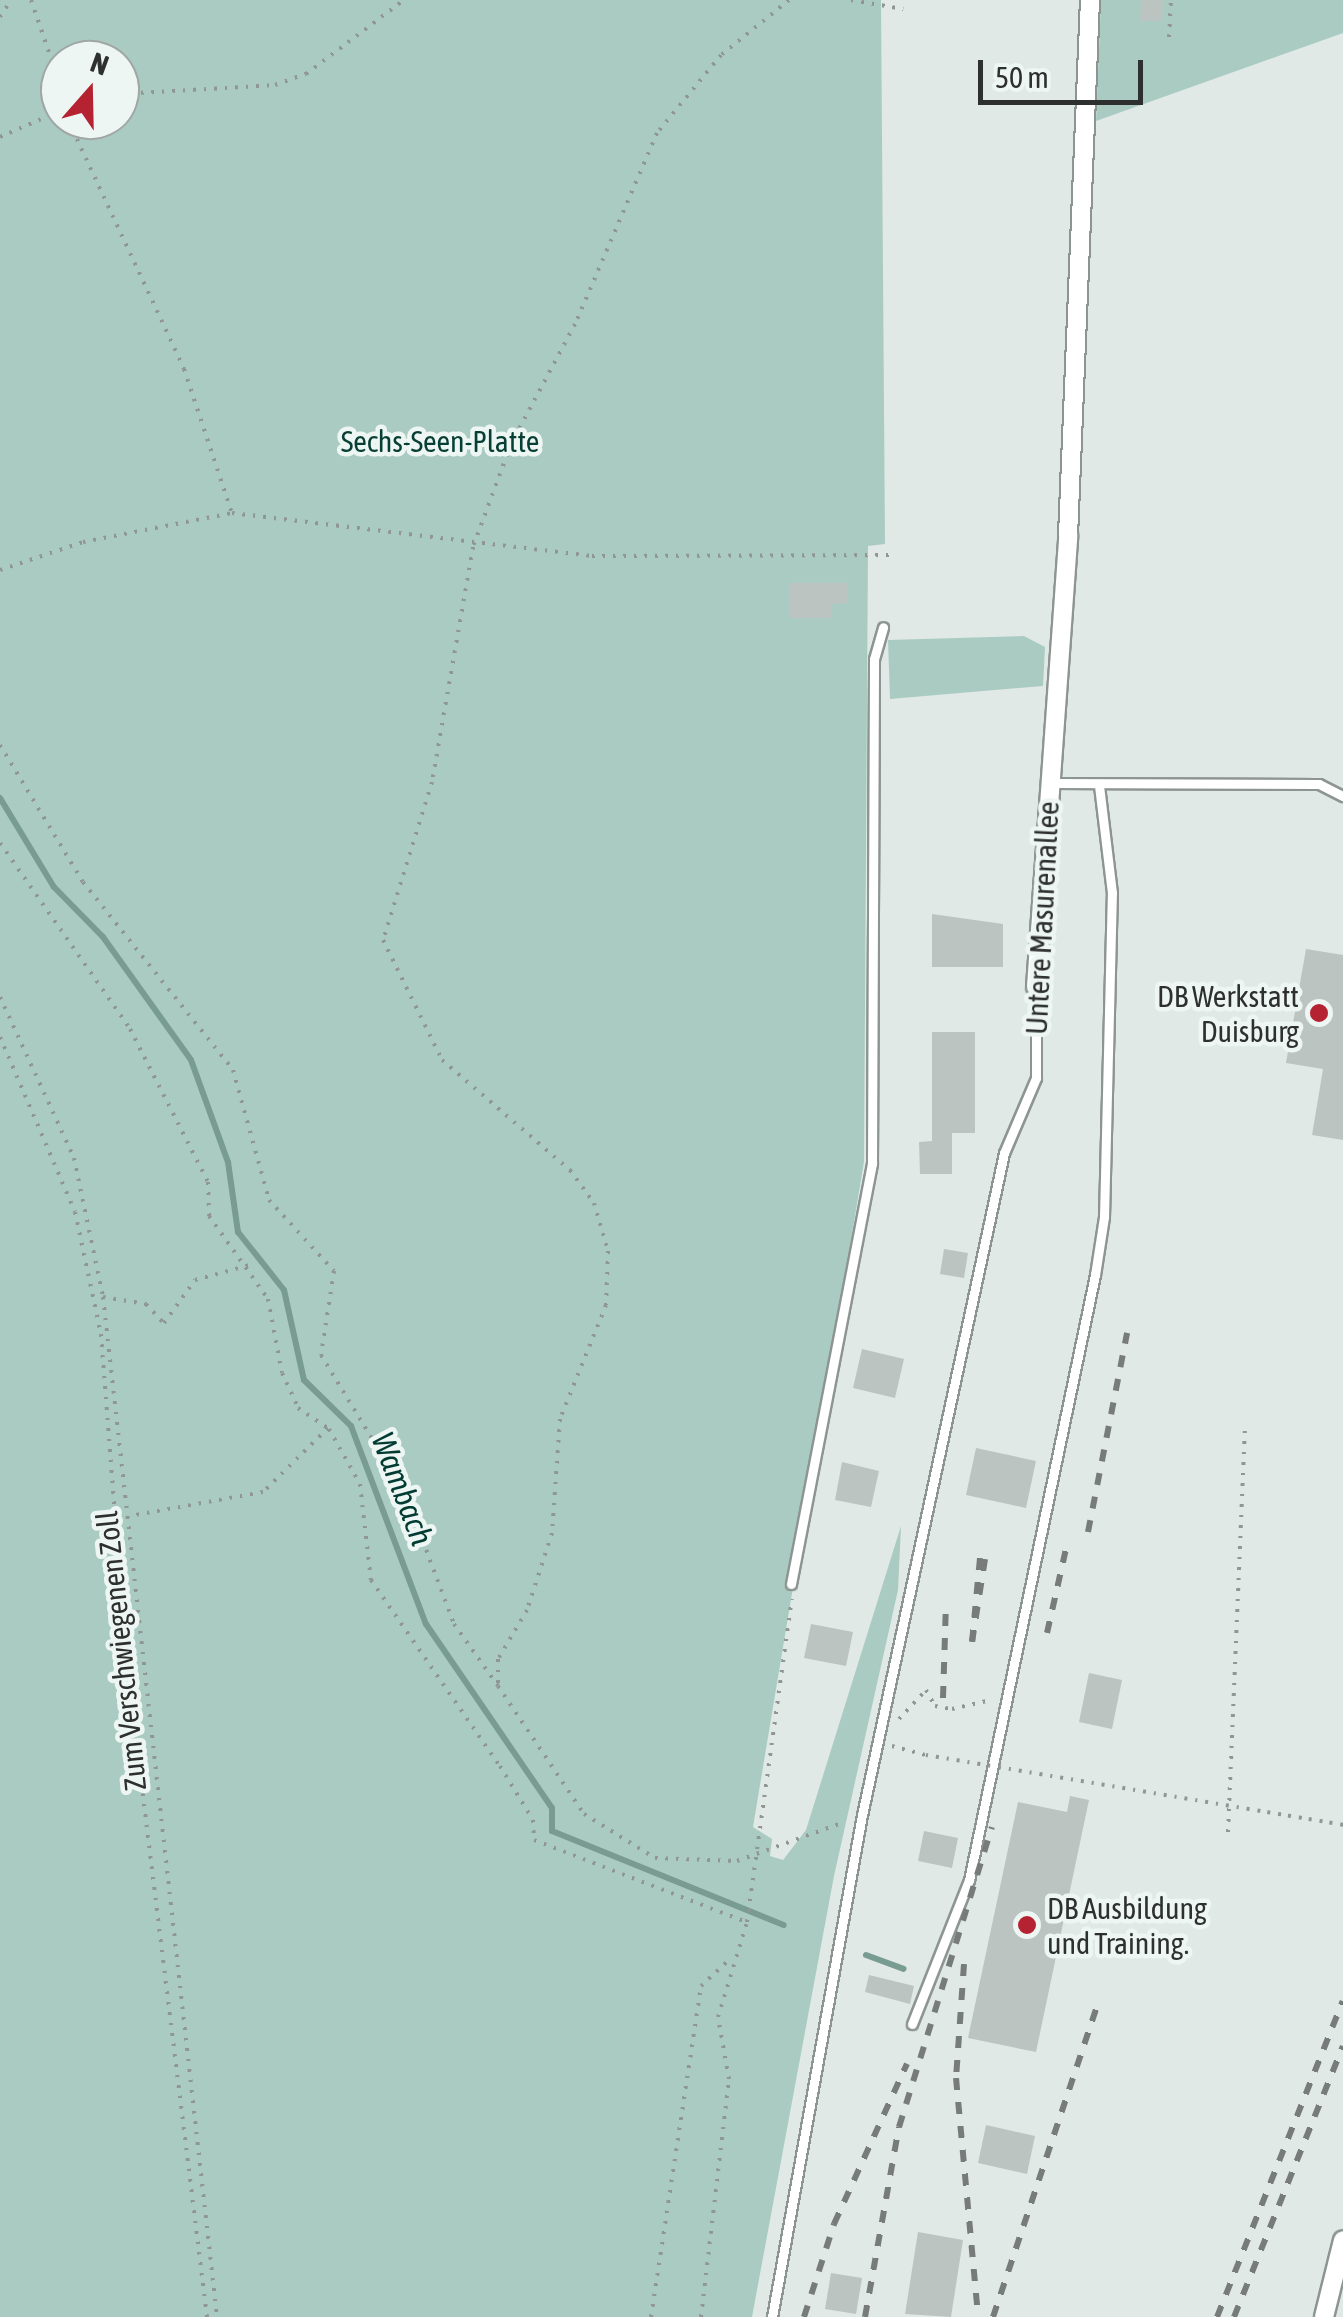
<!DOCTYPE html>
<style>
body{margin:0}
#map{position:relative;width:1343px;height:2317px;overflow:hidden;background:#e0e9e6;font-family:"Asap Condensed",sans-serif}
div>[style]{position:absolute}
.green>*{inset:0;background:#aacbc2}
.stream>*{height:6px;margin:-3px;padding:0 3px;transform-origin:3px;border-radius:3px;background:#789b92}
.building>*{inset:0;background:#bcc4c1}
.path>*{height:4px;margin-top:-2px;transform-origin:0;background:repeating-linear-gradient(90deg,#909694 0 2.5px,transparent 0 10.5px)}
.roads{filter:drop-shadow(2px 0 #8d9593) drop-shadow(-2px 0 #8d9593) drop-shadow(0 2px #8d9593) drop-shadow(0 -2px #8d9593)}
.lane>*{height:9px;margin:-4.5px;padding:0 4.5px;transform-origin:4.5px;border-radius:4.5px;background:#fff}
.street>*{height:18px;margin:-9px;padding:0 9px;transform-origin:9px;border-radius:9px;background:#fff}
.rail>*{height:6px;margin-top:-3px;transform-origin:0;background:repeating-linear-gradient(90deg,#777c7b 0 12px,transparent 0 24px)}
.path-bridge>*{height:4px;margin-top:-2px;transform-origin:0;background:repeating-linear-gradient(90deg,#909694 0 2.5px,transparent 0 10.5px)}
.dots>*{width:28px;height:28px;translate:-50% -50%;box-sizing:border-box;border:5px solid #edf6f3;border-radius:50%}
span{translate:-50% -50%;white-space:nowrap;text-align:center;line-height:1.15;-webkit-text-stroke:9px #edf6f3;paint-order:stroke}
.park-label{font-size:30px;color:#083f35}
.street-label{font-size:30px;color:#2d302f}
.poi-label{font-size:30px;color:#2d302f}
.right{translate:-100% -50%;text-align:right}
.left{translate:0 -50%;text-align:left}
.water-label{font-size:32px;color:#023b31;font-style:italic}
.north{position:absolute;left:40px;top:40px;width:100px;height:100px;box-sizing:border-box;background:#edf6f3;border:2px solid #a0a7a5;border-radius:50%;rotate:20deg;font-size:28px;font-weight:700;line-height:40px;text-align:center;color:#2d302f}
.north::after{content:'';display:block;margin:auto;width:35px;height:45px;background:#b52332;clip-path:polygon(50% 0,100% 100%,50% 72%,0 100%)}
.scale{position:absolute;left:978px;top:60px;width:165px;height:45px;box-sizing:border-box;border:5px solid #2d302f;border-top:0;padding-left:12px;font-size:30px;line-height:35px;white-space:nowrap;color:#2d302f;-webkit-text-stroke:8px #edf6f3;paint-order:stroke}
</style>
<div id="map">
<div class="green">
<div style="clip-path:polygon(evenodd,0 0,881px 0,885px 544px,868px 546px,864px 1162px,753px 1827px,772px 1839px,770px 1856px,783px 1860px,806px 1830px,901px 1526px,898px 1590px,834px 1876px,752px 2317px,0 2317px,0 0,60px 60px,120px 60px,120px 120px,60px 120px,60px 60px)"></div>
<div style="clip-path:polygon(1101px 0,1343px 0,1343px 33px,1096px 121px)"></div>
<div style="clip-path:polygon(1024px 636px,1045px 647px,1043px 686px,890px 699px,888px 640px)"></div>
</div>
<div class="stream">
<div style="left:0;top:798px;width:104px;rotate:58.8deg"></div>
<div style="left:54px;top:887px;width:70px;rotate:45.6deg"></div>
<div style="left:103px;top:937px;width:151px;rotate:54.4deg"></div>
<div style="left:191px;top:1060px;width:109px;rotate:70.1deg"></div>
<div style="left:228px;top:1162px;width:71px;rotate:81.9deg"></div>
<div style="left:238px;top:1232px;width:74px;rotate:51.6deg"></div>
<div style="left:284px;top:1290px;width:92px;rotate:77.5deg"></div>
<div style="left:304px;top:1380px;width:66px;rotate:44.4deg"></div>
<div style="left:351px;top:1426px;width:212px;rotate:69.3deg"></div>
<div style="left:426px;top:1624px;width:223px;rotate:55.6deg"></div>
<div style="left:552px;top:1808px;width:23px;rotate:90deg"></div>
<div style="left:552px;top:1831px;width:250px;rotate:22.1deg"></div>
<div style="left:866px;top:1955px;width:40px;rotate:20.2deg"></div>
</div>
<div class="building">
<div style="clip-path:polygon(1141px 0,1163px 0,1162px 21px,1140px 21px)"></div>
<div style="clip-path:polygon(790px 583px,847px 583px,847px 603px,831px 604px,832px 618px,790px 618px)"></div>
<div style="clip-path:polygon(932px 914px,1003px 924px,1003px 967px,932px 967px)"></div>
<div style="clip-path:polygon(1306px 949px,1343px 955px,1343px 1140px,1312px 1135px,1323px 1069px,1286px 1063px)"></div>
<div style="clip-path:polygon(932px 1032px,975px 1032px,975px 1133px,952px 1133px,952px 1174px,920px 1174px,919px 1142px,932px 1141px)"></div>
<div style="clip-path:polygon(944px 1249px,968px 1253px,964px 1278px,940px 1274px)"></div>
<div style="clip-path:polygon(862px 1349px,904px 1359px,895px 1398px,853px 1388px)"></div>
<div style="clip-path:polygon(976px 1448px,1036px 1461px,1026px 1508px,966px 1495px)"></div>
<div style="clip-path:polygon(842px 1462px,879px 1471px,871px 1507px,835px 1500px)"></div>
<div style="clip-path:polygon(811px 1624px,853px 1632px,846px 1666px,804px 1658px)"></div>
<div style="clip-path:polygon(1089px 1673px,1122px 1680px,1112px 1729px,1079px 1722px)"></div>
<div style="clip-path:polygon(1070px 1796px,1089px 1800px,1036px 2052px,968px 2038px,1018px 1802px,1067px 1812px)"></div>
<div style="clip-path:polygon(924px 1831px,958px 1838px,952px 1868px,918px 1861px)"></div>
<div style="clip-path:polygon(869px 1975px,914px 1986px,910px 2004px,865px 1992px)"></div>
<div style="clip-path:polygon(986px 2125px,1035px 2136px,1027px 2174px,978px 2163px)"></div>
<div style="clip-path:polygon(918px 2232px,963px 2240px,951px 2317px,905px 2314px)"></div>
<div style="clip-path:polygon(831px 2273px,862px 2278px,856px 2314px,825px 2309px)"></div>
</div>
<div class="path">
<div style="left:31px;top:0;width:89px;rotate:71deg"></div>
<div style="left:789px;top:0;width:87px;rotate:141deg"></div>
<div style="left:721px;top:55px;width:101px;rotate:129.4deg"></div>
<div style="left:657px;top:133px;width:208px;rotate:113.2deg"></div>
<div style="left:575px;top:324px;width:136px;rotate:118.1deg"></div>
<div style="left:511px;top:444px;width:110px;rotate:110.3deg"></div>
<div style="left:473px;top:547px;width:239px;rotate:99.9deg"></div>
<div style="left:432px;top:782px;width:165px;rotate:107.2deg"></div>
<div style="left:383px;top:940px;width:134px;rotate:63.8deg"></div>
<div style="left:442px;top:1060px;width:169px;rotate:40.7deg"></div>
<div style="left:570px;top:1170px;width:41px;rotate:54deg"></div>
<div style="left:594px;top:1203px;width:50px;rotate:73.7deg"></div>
<div style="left:608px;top:1251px;width:54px;rotate:92.1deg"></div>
<div style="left:606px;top:1305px;width:123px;rotate:112deg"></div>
<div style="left:560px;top:1419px;width:114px;rotate:94deg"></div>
<div style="left:552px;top:1533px;width:81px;rotate:108deg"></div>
<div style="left:527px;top:1610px;width:57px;rotate:120.6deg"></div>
<div style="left:498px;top:1659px;width:27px;rotate:90deg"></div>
<div style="left:498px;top:1686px;width:154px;rotate:56.1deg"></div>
<div style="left:584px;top:1814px;width:84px;rotate:31.8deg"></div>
<div style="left:655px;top:1858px;width:82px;rotate:2.1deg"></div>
<div style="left:737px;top:1861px;width:114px;rotate:-20deg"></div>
<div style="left:851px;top:0;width:53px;rotate:9.8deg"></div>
<div style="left:0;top:17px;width:20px;rotate:-57deg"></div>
<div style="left:1169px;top:37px;width:37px;rotate:-87deg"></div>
<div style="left:120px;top:94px;width:155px;rotate:-3.3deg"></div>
<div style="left:275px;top:85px;width:33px;rotate:-20deg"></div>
<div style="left:306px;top:74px;width:123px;rotate:-37.1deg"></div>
<div style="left:68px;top:120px;width:275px;rotate:65deg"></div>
<div style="left:184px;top:369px;width:152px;rotate:71.6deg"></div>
<div style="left:0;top:137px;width:65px;rotate:-23.4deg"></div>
<div style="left:0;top:570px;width:88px;rotate:-18.6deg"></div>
<div style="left:83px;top:542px;width:152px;rotate:-11deg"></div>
<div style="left:232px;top:513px;width:363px;rotate:6.8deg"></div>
<div style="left:592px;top:556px;width:302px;rotate:-0.2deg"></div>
<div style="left:0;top:745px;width:160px;rotate:58.8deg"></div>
<div style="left:83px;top:882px;width:241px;rotate:51.4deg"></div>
<div style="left:233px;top:1070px;width:135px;rotate:74.5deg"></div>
<div style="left:269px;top:1200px;width:96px;rotate:47.5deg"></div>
<div style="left:334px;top:1271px;width:85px;rotate:98.8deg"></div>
<div style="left:321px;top:1355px;width:159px;rotate:58.6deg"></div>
<div style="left:404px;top:1491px;width:142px;rotate:69.4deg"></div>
<div style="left:454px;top:1624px;width:76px;rotate:54.6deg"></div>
<div style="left:0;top:843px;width:227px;rotate:55deg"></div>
<div style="left:130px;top:1029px;width:172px;rotate:63deg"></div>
<div style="left:208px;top:1182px;width:34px;rotate:88deg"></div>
<div style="left:209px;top:1216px;width:102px;rotate:54.6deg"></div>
<div style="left:268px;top:1299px;width:75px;rotate:79.3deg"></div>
<div style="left:282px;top:1373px;width:38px;rotate:65deg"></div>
<div style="left:298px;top:1408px;width:36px;rotate:34deg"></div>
<div style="left:328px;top:1428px;width:91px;rotate:135.4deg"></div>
<div style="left:263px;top:1492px;width:135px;rotate:169.8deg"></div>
<div style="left:0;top:997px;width:177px;rotate:65.3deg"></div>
<div style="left:74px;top:1158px;width:142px;rotate:78.2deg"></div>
<div style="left:103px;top:1297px;width:1026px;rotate:83.62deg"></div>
<div style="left:0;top:1037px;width:190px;rotate:66.8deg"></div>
<div style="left:75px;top:1212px;width:125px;rotate:78deg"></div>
<div style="left:101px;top:1334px;width:325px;rotate:85.6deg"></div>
<div style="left:126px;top:1658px;width:664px;rotate:82.99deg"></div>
<div style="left:103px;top:1297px;width:44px;rotate:9.2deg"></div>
<div style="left:146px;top:1304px;width:26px;rotate:47deg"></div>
<div style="left:164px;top:1323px;width:53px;rotate:-54.2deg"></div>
<div style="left:195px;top:1280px;width:57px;rotate:-15.3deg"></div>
<div style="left:329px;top:1429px;width:63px;rotate:60.6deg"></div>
<div style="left:360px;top:1484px;width:97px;rotate:83.5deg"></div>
<div style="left:371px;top:1580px;width:226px;rotate:55.3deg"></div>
<div style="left:500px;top:1766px;width:63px;rotate:58.6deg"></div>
<div style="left:533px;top:1820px;width:20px;rotate:87deg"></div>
<div style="left:534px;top:1840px;width:228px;rotate:21.1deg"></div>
<div style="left:899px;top:1719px;width:40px;rotate:-47deg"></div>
<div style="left:926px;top:1690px;width:18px;rotate:61deg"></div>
<div style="left:935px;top:1706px;width:17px;rotate:10deg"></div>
<div style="left:952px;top:1709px;width:40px;rotate:-13deg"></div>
<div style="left:892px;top:1746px;width:35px;rotate:15deg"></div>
<div style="left:1228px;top:1832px;width:402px;rotate:-87.6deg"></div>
<div style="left:651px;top:2317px;width:335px;rotate:-81.4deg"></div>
<div style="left:701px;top:1986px;width:41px;rotate:-43deg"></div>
<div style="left:701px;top:2317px;width:240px;rotate:-83.3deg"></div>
<div style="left:729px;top:2079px;width:63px;rotate:-100.1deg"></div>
<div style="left:718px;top:2017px;width:99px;rotate:-73deg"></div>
<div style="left:747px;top:1922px;width:326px;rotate:-82.1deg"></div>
</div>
<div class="roads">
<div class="lane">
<div style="left:1052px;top:783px;width:267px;rotate:0.2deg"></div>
<div style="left:1319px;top:784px;width:27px;rotate:27deg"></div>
<div style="left:791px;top:1584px;width:428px;rotate:-79.1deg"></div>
<div style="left:872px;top:1164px;width:505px;rotate:-89.77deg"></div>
<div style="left:874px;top:659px;width:33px;rotate:-74deg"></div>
<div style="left:912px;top:2024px;width:155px;rotate:-68.4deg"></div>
<div style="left:969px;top:1880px;width:618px;rotate:-78.24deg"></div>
<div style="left:1095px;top:1275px;width:59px;rotate:-81.2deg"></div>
<div style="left:1104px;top:1217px;width:324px;rotate:-88.6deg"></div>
<div style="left:1112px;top:893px;width:108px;rotate:-96.9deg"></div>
<div style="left:772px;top:2317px;width:510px;rotate:-79.84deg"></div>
<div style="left:862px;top:1815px;width:677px;rotate:-77.89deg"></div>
<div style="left:1004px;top:1153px;width:82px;rotate:-66.9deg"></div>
<div style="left:1036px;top:1078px;width:91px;rotate:-90deg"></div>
</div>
<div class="street">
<div style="left:1036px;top:987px;width:452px;rotate:-85.9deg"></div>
<div style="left:1068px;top:536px;width:536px;rotate:-87.65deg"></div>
<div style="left:1324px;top:2317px;width:79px;rotate:-76.1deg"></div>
</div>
</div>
<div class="rail">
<div style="left:1088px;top:1532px;width:203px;rotate:-78.9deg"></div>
<div style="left:980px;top:1558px;width:84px;rotate:95.4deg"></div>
<div style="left:972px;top:1642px;width:84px;rotate:-81.1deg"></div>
<div style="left:1047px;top:1633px;width:91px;rotate:-77.3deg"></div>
<div style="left:943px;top:1698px;width:93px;rotate:-88.2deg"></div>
<div style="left:964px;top:1964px;width:114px;rotate:94deg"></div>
<div style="left:956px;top:2078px;width:240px;rotate:84.7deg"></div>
<div style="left:804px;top:2317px;width:98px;rotate:-72.1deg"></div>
<div style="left:834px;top:2224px;width:176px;rotate:-65.5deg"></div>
<div style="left:865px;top:2317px;width:193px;rotate:-79.9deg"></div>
<div style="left:899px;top:2127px;width:314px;rotate:-72.8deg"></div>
<div style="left:993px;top:2317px;width:328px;rotate:-71.5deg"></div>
<div style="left:1217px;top:2317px;width:340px;rotate:-68.3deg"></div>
<div style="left:1234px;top:2317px;width:292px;rotate:-68.1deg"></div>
</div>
<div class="path-bridge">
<div style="left:926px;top:1755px;width:423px;rotate:9.5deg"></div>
</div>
<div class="dots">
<div style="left:1319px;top:1013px;background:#b52332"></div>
<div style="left:1027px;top:1925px;background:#b52332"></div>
</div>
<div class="park-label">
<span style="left:440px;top:441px">Sechs-Seen-Platte</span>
</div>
<div class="street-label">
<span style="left:1042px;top:918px;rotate:-87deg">Untere Masurenallee</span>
<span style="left:121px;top:1651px;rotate:-96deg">Zum Verschwiegenen Zoll</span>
</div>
<div class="poi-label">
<span class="right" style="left:1299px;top:1013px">DB Werkstatt<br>Duisburg</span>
<span class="left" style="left:1047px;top:1925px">DB Ausbildung<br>und Training.</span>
</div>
<div class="water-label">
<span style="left:402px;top:1489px;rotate:69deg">Wambach</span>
</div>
<div class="north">N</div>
<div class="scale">50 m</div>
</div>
